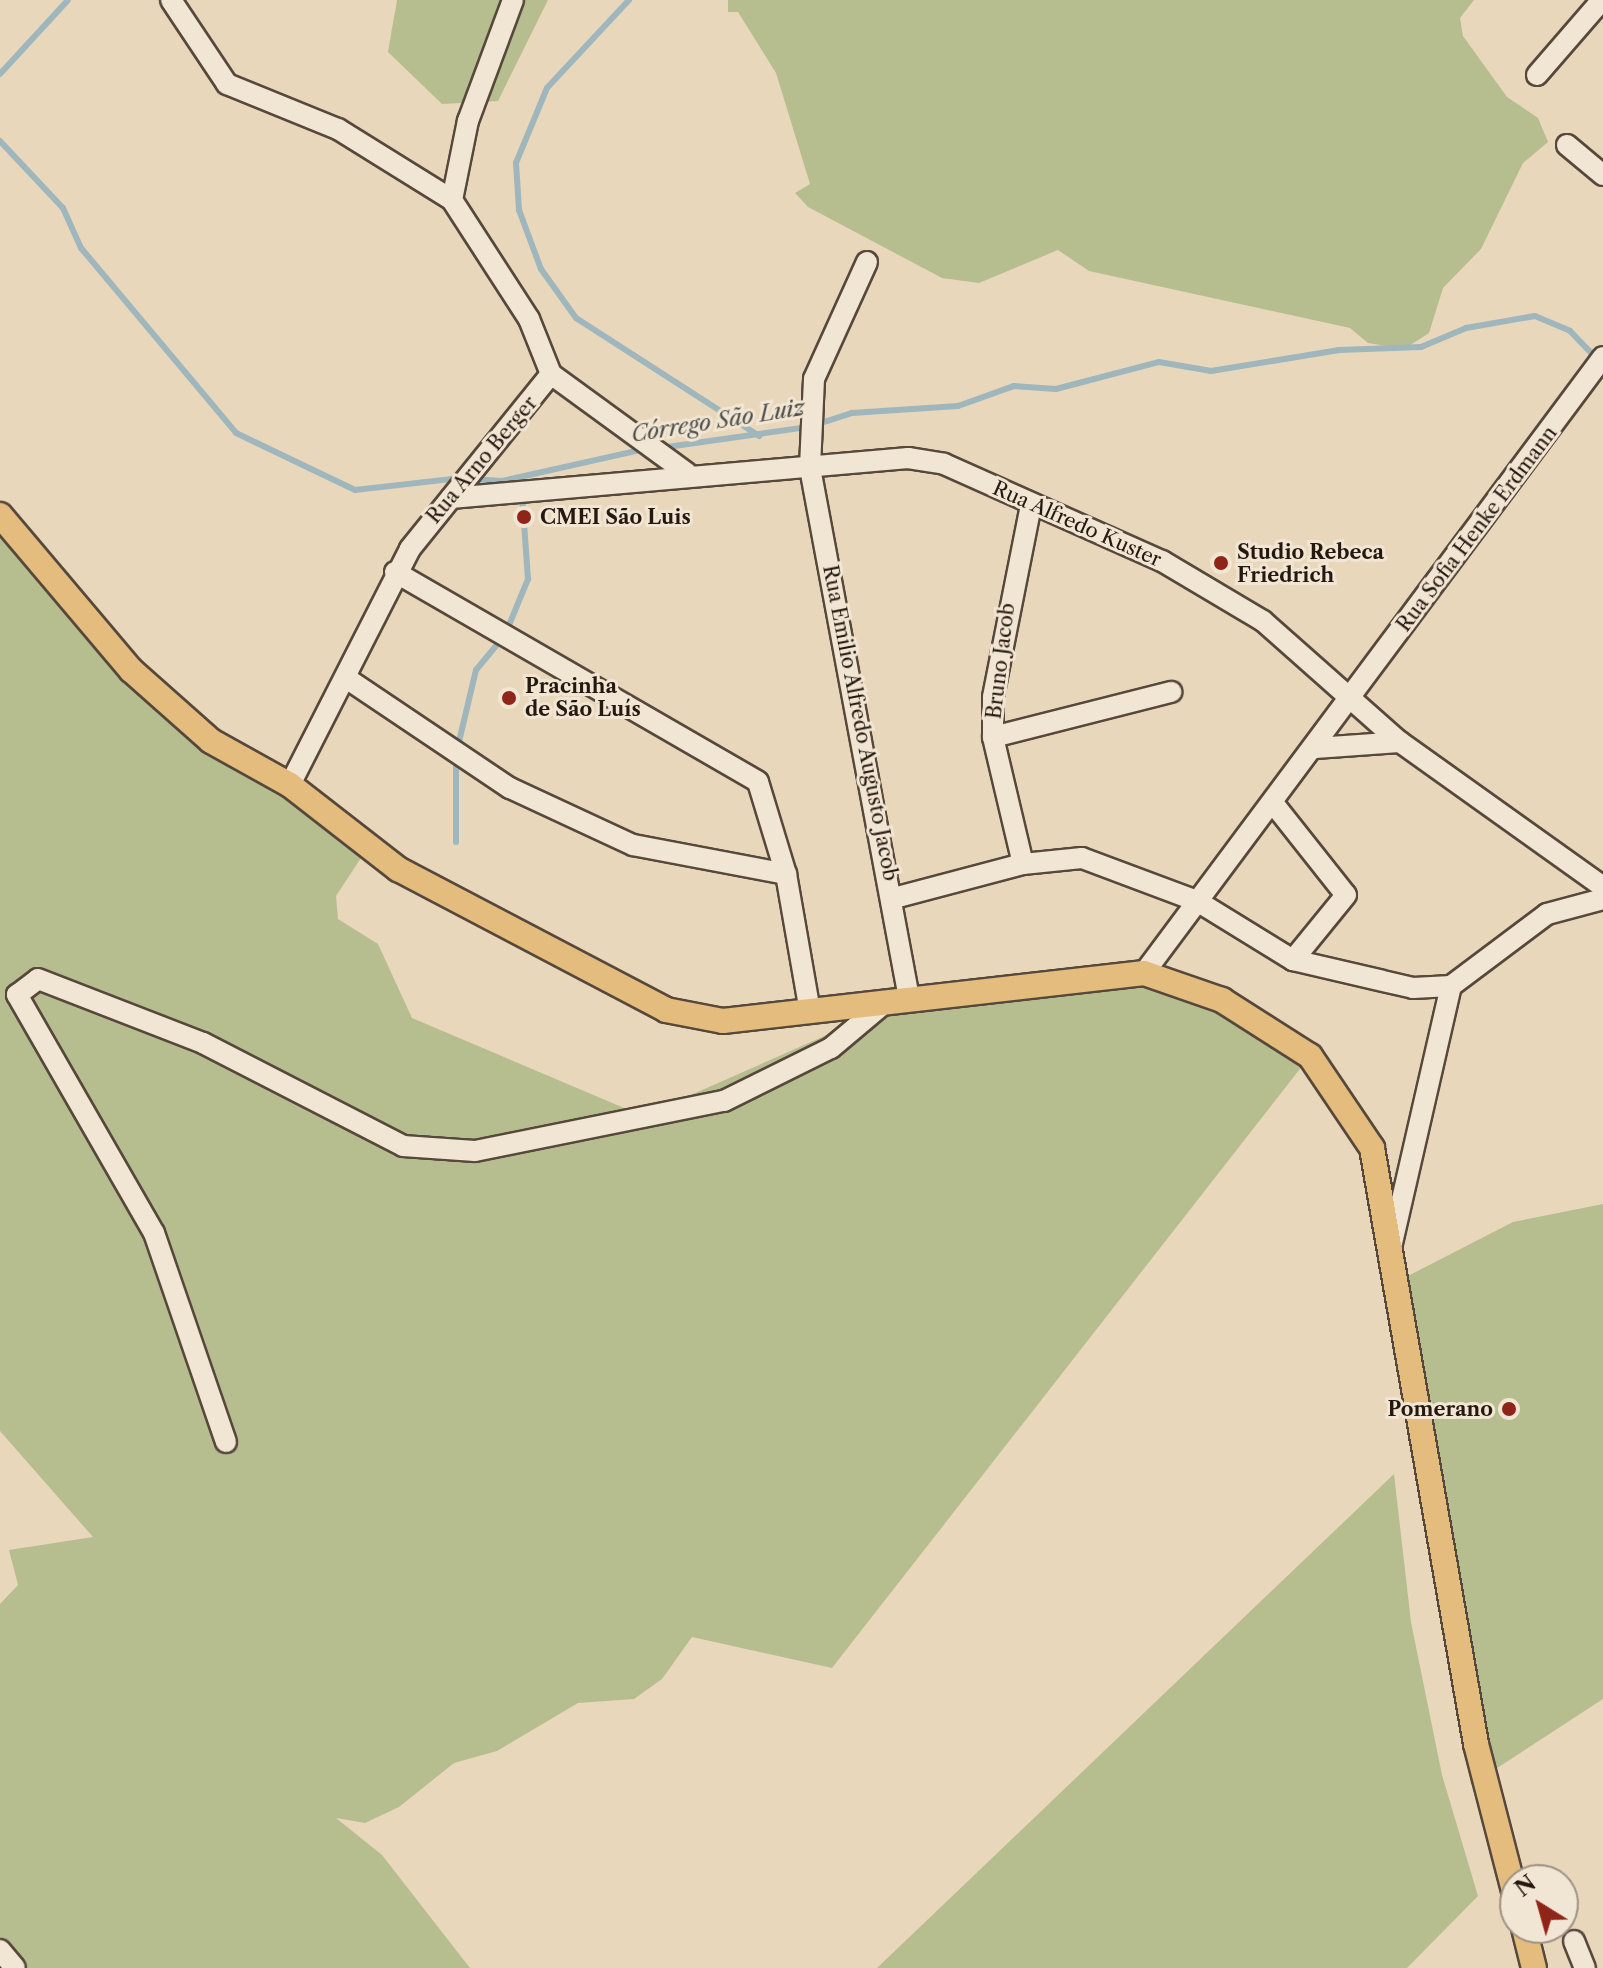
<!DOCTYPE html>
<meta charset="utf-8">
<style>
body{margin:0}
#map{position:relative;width:1603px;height:1968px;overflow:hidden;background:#e9d7bb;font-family:"Libre Caslon Text",serif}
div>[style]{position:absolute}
.green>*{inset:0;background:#b6be90}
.stream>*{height:6px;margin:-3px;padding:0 3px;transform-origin:3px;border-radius:3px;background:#9eb6bc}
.roads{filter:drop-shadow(2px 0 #56483b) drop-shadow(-2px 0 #56483b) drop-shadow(0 2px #56483b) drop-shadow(0 -2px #56483b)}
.minor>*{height:20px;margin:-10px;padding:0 10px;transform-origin:10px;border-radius:10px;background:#f1e5d3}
.major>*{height:24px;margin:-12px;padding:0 12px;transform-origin:12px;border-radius:12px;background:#e4bc7e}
.dots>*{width:22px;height:22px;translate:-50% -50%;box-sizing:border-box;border:4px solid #f1e5d3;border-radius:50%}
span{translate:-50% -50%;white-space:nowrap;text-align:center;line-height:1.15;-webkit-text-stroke:6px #f1e5d3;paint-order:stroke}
.street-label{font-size:20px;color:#251810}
.poi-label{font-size:20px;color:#251810;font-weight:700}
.left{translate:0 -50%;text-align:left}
.right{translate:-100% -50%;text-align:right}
.water-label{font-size:22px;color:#4f4f4c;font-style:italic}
.north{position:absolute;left:1499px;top:1864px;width:80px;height:80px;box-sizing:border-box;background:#f1e5d3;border:2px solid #9f9385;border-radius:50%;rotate:323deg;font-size:22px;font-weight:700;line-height:32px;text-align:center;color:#251810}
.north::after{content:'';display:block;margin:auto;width:28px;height:36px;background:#8f2418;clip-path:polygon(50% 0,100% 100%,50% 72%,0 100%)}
</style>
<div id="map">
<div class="green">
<div style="clip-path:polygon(397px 0,548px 0,498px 101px,442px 104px,388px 52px)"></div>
<div style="clip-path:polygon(728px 0,1474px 0,1460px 18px,1463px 36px,1507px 97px,1538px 118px,1548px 142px,1523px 163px,1481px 249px,1443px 288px,1429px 333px,1404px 349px,1368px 343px,1350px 328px,1089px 271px,1058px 250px,979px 283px,942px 278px,808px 207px,795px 193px,810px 184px,776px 73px,738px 12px,728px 12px)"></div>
<div style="clip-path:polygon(0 537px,143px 695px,323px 823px,361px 858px,336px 896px,338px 919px,378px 944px,412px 1018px,643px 1116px,838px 1030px,946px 996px,1093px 977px,1186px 987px,1303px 1065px,832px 1668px,692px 1637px,662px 1679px,634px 1699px,578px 1703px,497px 1751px,454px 1763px,399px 1807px,365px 1823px,336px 1818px,382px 1855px,470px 1968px,25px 1968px,0 1938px,0 1604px,18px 1585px,9px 1550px,93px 1537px,0 1431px)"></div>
<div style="clip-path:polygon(1603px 1204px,1603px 1699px,1471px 1785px,1428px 1541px,1404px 1278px,1513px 1222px)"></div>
<div style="clip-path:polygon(1394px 1474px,1411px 1622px,1442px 1775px,1478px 1896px,1407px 1968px,877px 1968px)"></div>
</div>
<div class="stream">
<div style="left:629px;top:0;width:120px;rotate:133deg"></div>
<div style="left:547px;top:88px;width:81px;rotate:112.5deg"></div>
<div style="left:516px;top:163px;width:47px;rotate:86.3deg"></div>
<div style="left:519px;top:210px;width:63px;rotate:69.6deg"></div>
<div style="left:541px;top:269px;width:60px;rotate:54.5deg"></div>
<div style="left:576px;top:318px;width:218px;rotate:32.8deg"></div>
<div style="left:0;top:74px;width:100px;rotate:-47.4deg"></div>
<div style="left:0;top:141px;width:92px;rotate:46.8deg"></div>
<div style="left:63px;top:208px;width:44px;rotate:65.8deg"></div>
<div style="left:81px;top:248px;width:241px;rotate:50deg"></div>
<div style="left:236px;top:433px;width:132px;rotate:25.6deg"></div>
<div style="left:355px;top:490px;width:107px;rotate:-6.5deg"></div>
<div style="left:818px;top:424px;width:36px;rotate:-18deg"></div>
<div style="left:852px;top:413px;width:106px;rotate:-3.8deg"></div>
<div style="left:958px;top:406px;width:59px;rotate:-19.7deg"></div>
<div style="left:1014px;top:386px;width:42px;rotate:4.1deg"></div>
<div style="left:1056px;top:389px;width:106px;rotate:-14.7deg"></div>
<div style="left:1159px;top:362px;width:53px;rotate:9.8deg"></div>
<div style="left:1211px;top:371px;width:130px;rotate:-9.3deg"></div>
<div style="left:1339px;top:350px;width:82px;rotate:-2.1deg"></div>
<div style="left:1421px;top:347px;width:49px;rotate:-22.9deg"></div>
<div style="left:1466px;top:328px;width:70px;rotate:-9.9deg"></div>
<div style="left:1535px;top:316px;width:38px;rotate:23deg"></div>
<div style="left:1570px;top:331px;width:37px;rotate:46deg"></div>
<div style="left:660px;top:448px;width:148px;rotate:-8.1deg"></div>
<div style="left:472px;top:479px;width:30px;rotate:4deg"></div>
<div style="left:502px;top:481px;width:147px;rotate:-12.6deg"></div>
<div style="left:458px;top:746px;width:78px;rotate:-76.7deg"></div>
<div style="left:476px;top:670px;width:45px;rotate:-50.4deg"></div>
<div style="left:505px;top:635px;width:61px;rotate:-67.7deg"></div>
<div style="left:528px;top:579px;width:84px;rotate:-94.1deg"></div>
<div style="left:456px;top:757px;width:85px;rotate:90deg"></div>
</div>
<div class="roads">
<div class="minor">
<div style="left:171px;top:0;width:101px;rotate:56.3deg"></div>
<div style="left:227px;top:84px;width:120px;rotate:22.1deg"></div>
<div style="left:338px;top:129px;width:134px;rotate:31.9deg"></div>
<div style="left:452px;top:200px;width:142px;rotate:57.1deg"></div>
<div style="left:529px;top:319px;width:59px;rotate:68.2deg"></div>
<div style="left:551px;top:374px;width:225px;rotate:128.9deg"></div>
<div style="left:410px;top:549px;width:265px;rotate:117deg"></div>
<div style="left:1537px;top:75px;width:99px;rotate:-49.1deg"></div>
<div style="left:1567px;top:145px;width:47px;rotate:39.8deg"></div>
<div style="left:452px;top:200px;width:81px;rotate:-78.6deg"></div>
<div style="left:468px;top:121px;width:129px;rotate:-69.6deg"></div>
<div style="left:867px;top:262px;width:128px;rotate:114.4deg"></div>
<div style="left:814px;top:379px;width:89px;rotate:92.6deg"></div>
<div style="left:810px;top:468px;width:539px;rotate:79.42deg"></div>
<div style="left:551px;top:374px;width:168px;rotate:36.1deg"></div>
<div style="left:451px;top:498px;width:459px;rotate:-5deg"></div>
<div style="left:908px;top:458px;width:36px;rotate:9deg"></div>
<div style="left:944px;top:464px;width:239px;rotate:24deg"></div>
<div style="left:1162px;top:561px;width:117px;rotate:30.7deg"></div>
<div style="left:1263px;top:621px;width:183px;rotate:41.5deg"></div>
<div style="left:1400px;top:742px;width:249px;rotate:35.5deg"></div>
<div style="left:395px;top:572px;width:419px;rotate:30deg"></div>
<div style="left:758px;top:782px;width:96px;rotate:73.1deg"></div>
<div style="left:786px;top:874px;width:139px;rotate:80.1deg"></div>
<div style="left:349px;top:680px;width:194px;rotate:33.9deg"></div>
<div style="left:510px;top:788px;width:136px;rotate:24.9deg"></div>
<div style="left:633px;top:845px;width:156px;rotate:10.7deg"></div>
<div style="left:993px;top:737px;width:184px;rotate:-14.2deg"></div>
<div style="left:1315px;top:748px;width:85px;rotate:-4deg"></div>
<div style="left:1273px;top:803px;width:117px;rotate:51.6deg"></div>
<div style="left:1346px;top:895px;width:84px;rotate:129.2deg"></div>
<div style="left:1023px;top:864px;width:130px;rotate:-103.3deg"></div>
<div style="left:993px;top:737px;width:40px;rotate:-90deg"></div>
<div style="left:993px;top:697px;width:196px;rotate:-78.8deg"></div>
<div style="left:894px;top:898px;width:133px;rotate:-14.8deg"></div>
<div style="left:1023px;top:864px;width:59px;rotate:-5.8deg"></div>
<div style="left:1082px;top:858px;width:123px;rotate:20.5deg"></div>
<div style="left:1197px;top:901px;width:113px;rotate:31.6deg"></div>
<div style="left:1293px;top:960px;width:123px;rotate:13.1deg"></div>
<div style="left:1413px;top:988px;width:38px;rotate:-3deg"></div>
<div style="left:1144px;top:973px;width:768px;rotate:-53.31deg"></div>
<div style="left:1390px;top:1252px;width:273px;rotate:-77.1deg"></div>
<div style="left:1451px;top:986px;width:120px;rotate:-36.9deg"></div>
<div style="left:1547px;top:914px;width:58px;rotate:-15deg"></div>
<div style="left:226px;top:1442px;width:221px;rotate:-109deg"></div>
<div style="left:154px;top:1233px;width:275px;rotate:-119.9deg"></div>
<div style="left:17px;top:995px;width:26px;rotate:-37deg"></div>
<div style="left:38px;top:979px;width:177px;rotate:21.2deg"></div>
<div style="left:203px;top:1043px;width:225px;rotate:27.2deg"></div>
<div style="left:403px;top:1146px;width:72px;rotate:4deg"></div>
<div style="left:475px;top:1151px;width:254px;rotate:-11.4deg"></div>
<div style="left:724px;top:1101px;width:119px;rotate:-26.4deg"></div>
<div style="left:831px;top:1048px;width:73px;rotate:-40deg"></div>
<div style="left:1574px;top:1941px;width:29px;rotate:68deg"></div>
<div style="left:0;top:1950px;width:23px;rotate:50deg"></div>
</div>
<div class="major">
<div style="left:0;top:515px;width:203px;rotate:49.8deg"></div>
<div style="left:131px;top:670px;width:107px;rotate:41.6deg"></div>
<div style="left:211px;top:741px;width:90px;rotate:29.1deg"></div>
<div style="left:290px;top:785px;width:137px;rotate:37.9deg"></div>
<div style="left:398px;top:869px;width:303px;rotate:27.7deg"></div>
<div style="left:666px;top:1010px;width:58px;rotate:10.9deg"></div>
<div style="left:723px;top:1021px;width:424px;rotate:-6.5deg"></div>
<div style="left:1144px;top:973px;width:83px;rotate:19.1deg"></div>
<div style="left:1222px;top:1000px;width:104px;rotate:32.5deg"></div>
<div style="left:1310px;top:1056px;width:111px;rotate:56deg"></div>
<div style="left:1372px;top:1148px;width:605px;rotate:80.1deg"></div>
<div style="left:1476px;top:1744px;width:156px;rotate:75.5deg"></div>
<div style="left:1524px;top:1928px;width:41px;rotate:76deg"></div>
</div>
</div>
<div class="dots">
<div style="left:524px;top:517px;background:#8f2418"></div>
<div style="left:1221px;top:563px;background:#8f2418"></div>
<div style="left:509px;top:698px;background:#8f2418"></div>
<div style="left:1509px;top:1409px;background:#8f2418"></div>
</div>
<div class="street-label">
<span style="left:482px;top:460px;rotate:-50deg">Rua Arno Berger</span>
<span style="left:1077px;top:524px;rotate:24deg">Rua Alfredo Kuster</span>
<span style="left:1477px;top:529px;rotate:-53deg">Rua Sofia Henke Erdmann</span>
<span style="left:1001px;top:661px;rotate:-83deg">Bruno Jacob</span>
<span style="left:860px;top:723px;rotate:79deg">Rua Emilio Alfredo Augusto Jacob</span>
</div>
<div class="poi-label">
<span class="left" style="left:540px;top:517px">CMEI São Luis</span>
<span class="left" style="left:1237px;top:564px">Studio Rebeca<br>Friedrich</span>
<span class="left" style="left:525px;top:698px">Pracinha<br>de São Luís</span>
<span class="right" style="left:1493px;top:1409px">Pomerano</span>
</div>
<div class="water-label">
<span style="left:718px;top:421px;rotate:-9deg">Córrego São Luiz</span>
</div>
<div class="north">N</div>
</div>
